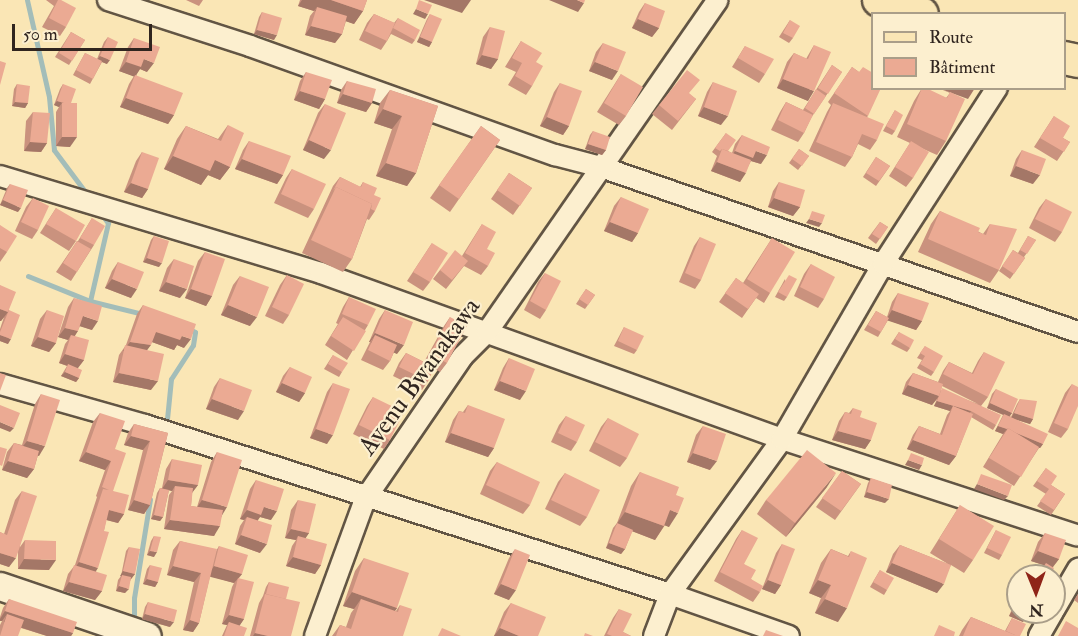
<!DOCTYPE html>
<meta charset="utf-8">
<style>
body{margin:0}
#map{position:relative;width:1078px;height:636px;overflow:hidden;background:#fae6b5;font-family:"IM FELL Double Pica",serif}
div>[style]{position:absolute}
.stream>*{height:5px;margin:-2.5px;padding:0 2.5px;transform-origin:2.5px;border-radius:2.5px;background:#a3bdb9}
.roads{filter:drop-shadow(2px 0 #625544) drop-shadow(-2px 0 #625544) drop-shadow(0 2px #625544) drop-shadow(0 -2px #625544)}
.street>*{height:20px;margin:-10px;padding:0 10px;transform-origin:10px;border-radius:10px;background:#fcefcf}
.secondary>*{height:27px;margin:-13.5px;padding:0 13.5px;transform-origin:13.5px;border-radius:13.5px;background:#fcefcf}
.primary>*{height:32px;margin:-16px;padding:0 16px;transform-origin:16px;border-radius:16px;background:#fae6b5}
.wall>*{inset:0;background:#ca927e}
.shaded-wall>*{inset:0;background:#a47767}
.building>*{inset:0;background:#ebaa93}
span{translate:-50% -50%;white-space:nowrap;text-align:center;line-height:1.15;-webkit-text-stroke:4.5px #fcefcf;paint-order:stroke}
.street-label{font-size:26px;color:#30251f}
.legend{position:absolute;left:871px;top:12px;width:195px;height:78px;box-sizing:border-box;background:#fcefcf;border:2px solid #aa9e89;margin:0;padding:8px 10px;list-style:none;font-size:18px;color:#30251f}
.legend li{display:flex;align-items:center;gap:12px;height:30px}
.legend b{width:30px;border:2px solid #aa9e89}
.north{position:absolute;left:1006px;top:564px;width:60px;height:60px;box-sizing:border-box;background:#fcefcf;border:2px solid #aa9e89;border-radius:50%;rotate:179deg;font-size:16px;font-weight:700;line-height:24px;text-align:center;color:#30251f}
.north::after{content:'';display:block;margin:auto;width:21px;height:27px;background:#8f2418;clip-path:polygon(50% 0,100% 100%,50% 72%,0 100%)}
.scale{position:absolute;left:12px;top:24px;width:140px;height:27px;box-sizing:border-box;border:3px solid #30251f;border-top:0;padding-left:8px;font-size:18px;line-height:21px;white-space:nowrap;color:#30251f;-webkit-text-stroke:4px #fcefcf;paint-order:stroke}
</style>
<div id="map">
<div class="stream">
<div style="left:27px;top:0;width:99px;rotate:77.2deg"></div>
<div style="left:49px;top:97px;width:53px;rotate:84.6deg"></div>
<div style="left:54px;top:150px;width:59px;rotate:53.3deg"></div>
<div style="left:28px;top:276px;width:67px;rotate:22deg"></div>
<div style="left:90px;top:301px;width:55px;rotate:13.8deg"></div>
<div style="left:90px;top:301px;width:80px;rotate:-77deg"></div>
<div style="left:108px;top:223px;width:14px;rotate:-126deg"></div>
<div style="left:166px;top:429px;width:50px;rotate:-84.3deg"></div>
<div style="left:171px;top:379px;width:40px;rotate:-57.1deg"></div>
<div style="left:193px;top:345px;width:13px;rotate:-81deg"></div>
<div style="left:195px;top:332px;width:7px;rotate:-153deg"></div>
<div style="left:134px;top:624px;width:26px;rotate:-90deg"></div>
<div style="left:134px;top:598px;width:100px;rotate:-80.8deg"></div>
</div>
<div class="roads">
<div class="street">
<div style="left:108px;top:0;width:149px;rotate:17.9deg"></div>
<div style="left:250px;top:46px;width:324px;rotate:19.7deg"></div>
<div style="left:555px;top:155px;width:48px;rotate:14.6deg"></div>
<div style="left:601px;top:167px;width:505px;rotate:19.08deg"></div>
<div style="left:0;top:176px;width:335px;rotate:16.8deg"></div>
<div style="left:321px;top:273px;width:490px;rotate:19.8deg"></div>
<div style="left:782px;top:439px;width:311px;rotate:18.1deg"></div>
<div style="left:0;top:384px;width:151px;rotate:15.8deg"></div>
<div style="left:145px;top:425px;width:552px;rotate:17.84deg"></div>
<div style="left:670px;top:594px;width:126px;rotate:19.4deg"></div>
<div style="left:1054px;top:610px;width:48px;rotate:-59.7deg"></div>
<div style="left:315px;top:636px;width:146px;rotate:-69.9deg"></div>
<div style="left:365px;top:499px;width:173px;rotate:-55.6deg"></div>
<div style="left:463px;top:356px;width:34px;rotate:-45deg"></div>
<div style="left:487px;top:332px;width:404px;rotate:-55.2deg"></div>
<div style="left:654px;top:636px;width:45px;rotate:-69.1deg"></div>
<div style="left:670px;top:594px;width:191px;rotate:-54.1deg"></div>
<div style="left:782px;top:439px;width:202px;rotate:-60deg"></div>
<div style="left:883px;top:264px;width:210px;rotate:-57.1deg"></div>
<div style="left:1039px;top:636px;width:28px;rotate:-60deg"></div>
</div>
<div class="secondary">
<div style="left:0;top:586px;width:155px;rotate:18.8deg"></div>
</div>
<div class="primary">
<div style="left:879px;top:0;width:45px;rotate:18deg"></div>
<div style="left:1064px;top:58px;width:14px;rotate:12deg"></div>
</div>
</div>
<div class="wall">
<div style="clip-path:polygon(46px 0,61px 0,66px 27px,60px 36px,42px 27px,54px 6px)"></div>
<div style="clip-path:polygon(186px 0,203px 0,199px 6px)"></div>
<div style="clip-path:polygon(300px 0,367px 0,363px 11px,354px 24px,346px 21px,342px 34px,335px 43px,305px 35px,310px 16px,314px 11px,298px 6px)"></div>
<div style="clip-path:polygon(645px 3px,659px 28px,652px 37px,632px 28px,639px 12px)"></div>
<div style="clip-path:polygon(262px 12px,274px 40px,254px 34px,259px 17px)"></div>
<div style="clip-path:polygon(374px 14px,394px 23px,398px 18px,415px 40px,412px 44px,391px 34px,387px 41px,381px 50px,359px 40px,367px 23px)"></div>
<div style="clip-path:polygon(430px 14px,432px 42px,429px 47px,417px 42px,427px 19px)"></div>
<div style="clip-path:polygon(790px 20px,793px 38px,789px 43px,779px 37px)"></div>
<div style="clip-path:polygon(490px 27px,498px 59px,491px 69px,476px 64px,483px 37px)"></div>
<div style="clip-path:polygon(71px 32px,85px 40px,69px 65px,55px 57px)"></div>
<div style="clip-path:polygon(108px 37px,107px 64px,102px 62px,90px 84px,73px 75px,85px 53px,97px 59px,104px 42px)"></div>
<div style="clip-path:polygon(134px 38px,147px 72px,140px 69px,136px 75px,174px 115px,168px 124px,120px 107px,129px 84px,134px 76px,119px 71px,128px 47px)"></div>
<div style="clip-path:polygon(521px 41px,536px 62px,532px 86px,526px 95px,508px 85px,516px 72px,505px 67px)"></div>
<div style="clip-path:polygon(603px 43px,612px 80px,589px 71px,596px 52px)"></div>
<div style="clip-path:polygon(814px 45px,808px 101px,777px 88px,787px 62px,794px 53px,806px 59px)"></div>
<div style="clip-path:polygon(745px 46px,765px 74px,759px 83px,732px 67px)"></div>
<div style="clip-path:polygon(832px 65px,842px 72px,811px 118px,804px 133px,798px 142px,771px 130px,780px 112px,786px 102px,803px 110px)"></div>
<div style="clip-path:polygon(852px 67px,859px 72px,868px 116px,867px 117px,877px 140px,870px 150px,858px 144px,852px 157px,845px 167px,809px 151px,827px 112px,831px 105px,828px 102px)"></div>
<div style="clip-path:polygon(306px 72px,325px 99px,319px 109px,294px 100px,300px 81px)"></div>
<div style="clip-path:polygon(621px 74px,626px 116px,619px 125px,597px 112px)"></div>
<div style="clip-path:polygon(347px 81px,372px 103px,366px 112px,337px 103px,341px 90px)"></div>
<div style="clip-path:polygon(713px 82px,721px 125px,698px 116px,707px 92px)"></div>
<div style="clip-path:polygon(560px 83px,569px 126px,563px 135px,540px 126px,554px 92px)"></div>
<div style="clip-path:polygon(17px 84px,28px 103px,25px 108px,12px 106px,14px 89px)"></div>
<div style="clip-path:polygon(63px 84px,71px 103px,70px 147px,56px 146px,56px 112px,59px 107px,54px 105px,60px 89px)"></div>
<div style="clip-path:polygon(922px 88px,946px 98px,950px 93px,938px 88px,968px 99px,954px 94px,946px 141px,937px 155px,921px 148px,913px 178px,906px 187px,889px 176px,910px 143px,897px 137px,914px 101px)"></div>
<div style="clip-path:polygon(390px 90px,438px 106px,416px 173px,407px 186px,376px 176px,392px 129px,374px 123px,380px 103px)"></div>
<div style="clip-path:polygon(689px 94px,696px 99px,672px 130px,652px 114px,659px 105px)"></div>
<div style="clip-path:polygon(325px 104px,324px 159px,303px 150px,318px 113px)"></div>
<div style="clip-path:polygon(895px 110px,895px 131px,892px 135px,883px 131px)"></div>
<div style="clip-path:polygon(33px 112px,47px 143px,41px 152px,24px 151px,26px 121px)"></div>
<div style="clip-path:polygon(1054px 116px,1063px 138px,1070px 142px,1057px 161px,1034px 147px)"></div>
<div style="clip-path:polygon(228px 125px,230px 167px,220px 180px,208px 175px,201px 185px,164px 169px,177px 139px,186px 126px,218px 139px)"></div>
<div style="clip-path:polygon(481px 126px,500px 140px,450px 212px,430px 198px)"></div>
<div style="clip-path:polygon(593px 131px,606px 150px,602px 155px,585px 149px,590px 135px)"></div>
<div style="clip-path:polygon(726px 133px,728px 151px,732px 153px,735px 144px,742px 135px,761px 164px,751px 161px,740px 182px,711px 171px,717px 156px,712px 152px)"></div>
<div style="clip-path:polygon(249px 141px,283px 175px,277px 184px,235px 169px,243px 150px)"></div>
<div style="clip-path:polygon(799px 149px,809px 156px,798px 170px,789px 163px)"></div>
<div style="clip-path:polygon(1022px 150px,1033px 184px,1010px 176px,1016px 159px)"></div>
<div style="clip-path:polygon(142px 152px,148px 189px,142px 198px,124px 192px,136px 161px)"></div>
<div style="clip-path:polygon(876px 157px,890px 166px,876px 186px,863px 177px)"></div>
<div style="clip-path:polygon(292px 169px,314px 209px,308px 218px,274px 203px,286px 178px)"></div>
<div style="clip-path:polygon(509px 173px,532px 188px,513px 215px,491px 199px)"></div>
<div style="clip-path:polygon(340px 177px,360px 187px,363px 182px,374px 195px,375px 211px,369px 220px,367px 219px,352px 259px,343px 272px,302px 253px,333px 186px)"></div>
<div style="clip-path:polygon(779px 182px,800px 207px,793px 216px,768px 207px,773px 191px)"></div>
<div style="clip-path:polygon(10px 184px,18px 212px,0 205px,7px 188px)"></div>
<div style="clip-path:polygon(621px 197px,638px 233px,632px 242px,604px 231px,614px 206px)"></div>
<div style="clip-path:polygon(33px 198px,38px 230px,32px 239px,15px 231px,26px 207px)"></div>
<div style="clip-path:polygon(1046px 199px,1062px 232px,1055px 242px,1029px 228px,1039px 208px)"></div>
<div style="clip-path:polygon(56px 208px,76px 241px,69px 251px,40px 233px)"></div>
<div style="clip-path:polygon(940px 211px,983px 234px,990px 224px,999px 270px,990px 283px,918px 252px,931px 224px)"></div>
<div style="clip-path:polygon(92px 218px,94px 245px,71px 281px,56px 272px,71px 250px,77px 241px,78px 241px)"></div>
<div style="clip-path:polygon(880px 222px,888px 227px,876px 244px,868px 238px)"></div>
<div style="clip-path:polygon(482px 224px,487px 249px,488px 266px,481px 275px,464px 266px,446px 289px,433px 279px,440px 270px,462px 256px)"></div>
<div style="clip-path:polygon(0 225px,7px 252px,0 262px)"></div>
<div style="clip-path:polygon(154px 236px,159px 267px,143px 262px,151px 240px)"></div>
<div style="clip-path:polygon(1028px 236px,1036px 240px,1024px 257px,1025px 258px,1010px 279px,999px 271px,1013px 250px,1018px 253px)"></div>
<div style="clip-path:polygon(700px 237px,701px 280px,695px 289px,679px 282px,694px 246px)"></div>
<div style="clip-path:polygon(772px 238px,770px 293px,764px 303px,756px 298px,742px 318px,719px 302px,736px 278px,743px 283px)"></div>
<div style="clip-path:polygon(432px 243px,430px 282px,423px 291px,407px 281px)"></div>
<div style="clip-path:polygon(205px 252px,212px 296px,206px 306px,185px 298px,198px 261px)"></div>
<div style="clip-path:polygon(174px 259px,180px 298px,159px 291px,167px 268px)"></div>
<div style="clip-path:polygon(118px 262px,131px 298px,105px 288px,112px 271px)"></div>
<div style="clip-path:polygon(811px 264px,824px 299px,818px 308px,794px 296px,804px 274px)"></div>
<div style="clip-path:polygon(545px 273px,546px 310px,540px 319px,524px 310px,538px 282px)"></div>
<div style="clip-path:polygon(287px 275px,289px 315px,283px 324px,265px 316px,280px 285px)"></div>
<div style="clip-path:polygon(240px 276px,250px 326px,221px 315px,233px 285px)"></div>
<div style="clip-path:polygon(785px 279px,787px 297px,784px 301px,775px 297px)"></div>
<div style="clip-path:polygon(0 285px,9px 310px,8px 344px,0 341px,0 329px,4px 317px,1px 321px,0 321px)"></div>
<div style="clip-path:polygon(586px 289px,595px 295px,585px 309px,576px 304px)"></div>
<div style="clip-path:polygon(898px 293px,922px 321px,916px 330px,888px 320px,878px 337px,864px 330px,876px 311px,887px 317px,892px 302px)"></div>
<div style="clip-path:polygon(349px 297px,368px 325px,347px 360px,325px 345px,338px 324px,336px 323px,343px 307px)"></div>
<div style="clip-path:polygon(74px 298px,92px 330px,80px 326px,75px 336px,84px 360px,78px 368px,79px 378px,76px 382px,61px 376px,67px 366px,59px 363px,65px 344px,68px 340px,58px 337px,68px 307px)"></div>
<div style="clip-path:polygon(143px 305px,184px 348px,177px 345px,174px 350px,152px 342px,147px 350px,151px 390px,113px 382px,119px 355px,126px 345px,137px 314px)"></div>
<div style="clip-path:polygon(47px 310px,56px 343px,49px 352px,31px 346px,40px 319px)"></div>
<div style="clip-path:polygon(385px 310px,397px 354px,394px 352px,390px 361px,383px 370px,361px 360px,370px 342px,369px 342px,379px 319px)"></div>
<div style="clip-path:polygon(450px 317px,447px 363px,440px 372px,434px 368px,428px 381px,422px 390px,393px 376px,399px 363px,406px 353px,424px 362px,444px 326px)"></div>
<div style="clip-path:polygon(624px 327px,637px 350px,634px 354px,614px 346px)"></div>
<div style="clip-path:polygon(899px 332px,910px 348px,907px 352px,891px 344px)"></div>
<div style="clip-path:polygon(925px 346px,934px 372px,931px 376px,917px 368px,922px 360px,917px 358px)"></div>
<div style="clip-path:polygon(evenodd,984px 352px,988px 397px,981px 406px,996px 425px,993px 430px,971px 417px,956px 456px,949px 465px,907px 449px,913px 435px,919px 426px,940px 434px,947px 415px,950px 411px,934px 406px,937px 399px,932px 405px,902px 394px,906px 382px,913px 373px,938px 382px,943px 371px,949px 362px,972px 373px,978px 361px,984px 352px,942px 386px,978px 404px,941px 390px,942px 386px)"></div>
<div style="clip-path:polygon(333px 355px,342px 372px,339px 377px,324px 369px)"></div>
<div style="clip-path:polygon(509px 358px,520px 400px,494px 390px,503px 368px)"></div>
<div style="clip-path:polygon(290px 367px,305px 393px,299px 402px,276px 392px,283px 376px)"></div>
<div style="clip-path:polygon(220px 378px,238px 420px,206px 409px,214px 387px)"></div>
<div style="clip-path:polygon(333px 383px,327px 444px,310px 438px,327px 392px)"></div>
<div style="clip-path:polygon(1072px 384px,1068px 429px,1061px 438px,1048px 432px,1065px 393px)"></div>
<div style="clip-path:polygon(996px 389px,1012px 413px,1010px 416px,1011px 417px,1017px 404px,1020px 399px,1033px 419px,1030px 424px,1017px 420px,1043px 444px,1040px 448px,1039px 448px,1014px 486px,983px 467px,1003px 434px,995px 431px,1003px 415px,987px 408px,992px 394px)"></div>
<div style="clip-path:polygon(41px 394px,39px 456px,38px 455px,34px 469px,27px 478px,2px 470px,7px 452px,14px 443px,22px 445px,35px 404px)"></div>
<div style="clip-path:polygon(373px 397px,390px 440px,384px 449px,353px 434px,367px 406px)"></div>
<div style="clip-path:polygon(468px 405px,494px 448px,488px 457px,445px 442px,453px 420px,459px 411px,463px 412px)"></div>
<div style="clip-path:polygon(853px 408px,871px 440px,865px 449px,832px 440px,839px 421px,845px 412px,849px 413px)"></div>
<div style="clip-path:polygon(100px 413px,115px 449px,113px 491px,124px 514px,118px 523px,106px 520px,96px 571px,102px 591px,95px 600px,63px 591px,68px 574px,75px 565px,97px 497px,96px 496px,105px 470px,79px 461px,93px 422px)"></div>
<div style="clip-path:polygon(566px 416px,577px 442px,571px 451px,551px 442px,559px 425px)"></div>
<div style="clip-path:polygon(608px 418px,627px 458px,620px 467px,589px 451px,601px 427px)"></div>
<div style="clip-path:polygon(134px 424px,168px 433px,150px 505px,144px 514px,128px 510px,143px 450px,124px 445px,128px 433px)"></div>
<div style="clip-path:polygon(703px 426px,710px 470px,687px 462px,696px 435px)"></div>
<div style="clip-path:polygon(217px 452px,222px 515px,214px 536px,164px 529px,169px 495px,172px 491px,169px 490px,163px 517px,160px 521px,151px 519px,157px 493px,160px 488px,162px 488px,166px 469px,172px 459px,198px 485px,192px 493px,191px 506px,197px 507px,211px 462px)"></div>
<div style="clip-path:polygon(497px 462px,530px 505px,523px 514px,480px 494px,490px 471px)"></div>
<div style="clip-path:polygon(1046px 468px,1051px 485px,1065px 494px,1051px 515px,1037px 506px,1046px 494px,1033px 486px)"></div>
<div style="clip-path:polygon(842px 471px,861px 484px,835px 520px,816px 507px)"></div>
<div style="clip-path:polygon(640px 472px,676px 495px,669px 527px,665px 525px,655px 540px,632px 531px,625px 549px,621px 554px,606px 548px,613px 528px,617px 523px,631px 486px)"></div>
<div style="clip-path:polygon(565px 473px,587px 517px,580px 526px,545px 509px,558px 482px)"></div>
<div style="clip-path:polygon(871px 478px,885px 503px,864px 497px,868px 483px)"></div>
<div style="clip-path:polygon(256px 480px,271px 520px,260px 517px,258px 520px,260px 553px,235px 544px,240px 526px,244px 520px,240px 519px,250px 489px)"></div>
<div style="clip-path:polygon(827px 487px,786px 537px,757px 514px,766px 500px)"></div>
<div style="clip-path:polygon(22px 491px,20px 547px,25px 540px,49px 570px,18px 569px,18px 551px,9px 567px,0 564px,0 532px,4px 534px,15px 500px)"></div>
<div style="clip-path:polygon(298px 500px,309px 533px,305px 538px,321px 565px,315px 574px,286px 566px,292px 546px,296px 540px,285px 538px,291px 510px)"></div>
<div style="clip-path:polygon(960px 505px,973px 560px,964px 573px,951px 565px,937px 593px,886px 572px,893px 554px,900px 545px,948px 564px,930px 553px)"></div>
<div style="clip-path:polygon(742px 530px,744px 564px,751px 579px,760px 592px,753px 602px,714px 581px,736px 539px)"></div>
<div style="clip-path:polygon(996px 530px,1002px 555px,999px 560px,984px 553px)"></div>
<div style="clip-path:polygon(1045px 533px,1059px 559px,1053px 567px,1050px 576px,1038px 576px,1044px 565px,1031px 561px,1038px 542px)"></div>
<div style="clip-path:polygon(154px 536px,154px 557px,147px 555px,151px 541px)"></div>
<div style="clip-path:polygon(180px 541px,216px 551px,219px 546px,242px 574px,239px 578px,244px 619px,239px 626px,244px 636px,222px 636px,227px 625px,222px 624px,232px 587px,234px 583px,210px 576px,199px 623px,193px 632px,183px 630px,194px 582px,167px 575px,173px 550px)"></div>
<div style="clip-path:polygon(782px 544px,781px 585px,775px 594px,762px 589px,776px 553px)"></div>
<div style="clip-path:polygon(129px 547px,135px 574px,131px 579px,125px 593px,116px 591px,118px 580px,121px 576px,126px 551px)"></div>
<div style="clip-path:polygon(515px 549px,509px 600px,494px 594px,509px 558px)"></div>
<div style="clip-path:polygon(831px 549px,848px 556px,851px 551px,838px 622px,815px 613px,821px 598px,809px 593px,821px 563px)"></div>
<div style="clip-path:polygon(364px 558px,397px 608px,395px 611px,396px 611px,400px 605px,403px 636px,332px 636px,340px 625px,346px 627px,351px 613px,354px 609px,343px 606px,355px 571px)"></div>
<div style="clip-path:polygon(150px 565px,158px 582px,155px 587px,143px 584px,147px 569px)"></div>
<div style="clip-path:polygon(880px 570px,887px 590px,884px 595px,870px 587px)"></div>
<div style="clip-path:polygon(269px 582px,286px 599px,291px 636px,250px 636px,259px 603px,263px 596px,266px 587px)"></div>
<div style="clip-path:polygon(1078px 594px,1078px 603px,1074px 600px)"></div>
<div style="clip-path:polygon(1018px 598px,1026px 617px,1023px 622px,1009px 616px,1015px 602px)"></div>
<div style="clip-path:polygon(9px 599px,73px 633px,71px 636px,47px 636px,21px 628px,0 636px,0 625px,2px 621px,0 621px,0 617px,3px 608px)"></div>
<div style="clip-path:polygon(148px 602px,170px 627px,142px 619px,145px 607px)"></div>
<div style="clip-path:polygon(511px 603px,538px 636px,494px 636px,504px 612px)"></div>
<div style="clip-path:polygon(619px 609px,623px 632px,631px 636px,604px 636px,613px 618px)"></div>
<div style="clip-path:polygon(971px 617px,1005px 631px,1012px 618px,1020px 636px,959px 636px,962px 630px)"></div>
</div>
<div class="shaded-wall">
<div style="clip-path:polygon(302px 0,331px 0,363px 11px,354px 24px,315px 11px,317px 7px,314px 11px,298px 6px)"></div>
<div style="clip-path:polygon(424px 0,471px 0,462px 13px)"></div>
<div style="clip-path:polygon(549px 0,577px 0,584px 3px,578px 12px)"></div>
<div style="clip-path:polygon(416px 9px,428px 14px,425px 19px,413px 14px)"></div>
<div style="clip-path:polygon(638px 19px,659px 28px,652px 37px,632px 28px)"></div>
<div style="clip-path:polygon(311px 26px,342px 34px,335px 43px,305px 35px)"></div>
<div style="clip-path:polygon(257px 30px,277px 35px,274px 40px,254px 34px)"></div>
<div style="clip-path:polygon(420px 37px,432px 42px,429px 47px,417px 42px)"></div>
<div style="clip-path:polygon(482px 55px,498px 59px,491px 69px,476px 64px)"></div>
<div style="clip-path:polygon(100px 56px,110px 60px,107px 64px,97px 60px)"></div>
<div style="clip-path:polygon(144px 59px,154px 63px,147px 72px,140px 69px,135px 77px,119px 71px,126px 62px)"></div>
<div style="clip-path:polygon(595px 62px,618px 71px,612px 80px,589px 71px)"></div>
<div style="clip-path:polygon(783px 79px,814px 91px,808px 101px,777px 88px)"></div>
<div style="clip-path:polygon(938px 88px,975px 88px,968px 99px)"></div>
<div style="clip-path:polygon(300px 91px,325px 99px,319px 109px,294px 100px)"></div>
<div style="clip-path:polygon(343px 94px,372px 103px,366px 112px,337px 103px)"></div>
<div style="clip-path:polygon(126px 98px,174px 115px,168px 124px,120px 107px)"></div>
<div style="clip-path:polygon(57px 101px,71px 105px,62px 103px,59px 107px,54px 105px)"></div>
<div style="clip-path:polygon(15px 102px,28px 103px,25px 108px,12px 106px)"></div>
<div style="clip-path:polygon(704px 107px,728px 116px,721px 125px,698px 116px)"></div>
<div style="clip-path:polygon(383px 109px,402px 116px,392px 129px,374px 123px)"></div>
<div style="clip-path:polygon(547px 117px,569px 126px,563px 135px,540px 126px)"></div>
<div style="clip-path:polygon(62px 137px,77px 137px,70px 147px,56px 146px)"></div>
<div style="clip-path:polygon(309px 140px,331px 150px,324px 159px,303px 150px)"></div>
<div style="clip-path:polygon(30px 142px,47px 143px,41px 152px,24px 151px)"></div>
<div style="clip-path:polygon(588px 144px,606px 150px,602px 155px,585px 149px)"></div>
<div style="clip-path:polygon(735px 151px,756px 151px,767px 155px,761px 164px,751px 161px,729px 160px)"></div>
<div style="clip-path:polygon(173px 156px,215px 160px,230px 167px,220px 180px,208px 175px,201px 185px,164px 169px)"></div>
<div style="clip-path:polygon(242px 159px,283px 175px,277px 184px,235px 169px)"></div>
<div style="clip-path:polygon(717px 162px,746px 173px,740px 182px,711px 171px)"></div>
<div style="clip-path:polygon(386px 163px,416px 173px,407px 186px,376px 176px)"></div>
<div style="clip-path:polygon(1016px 166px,1040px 175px,1033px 184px,1010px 176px)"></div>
<div style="clip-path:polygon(131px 183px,148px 189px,142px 198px,124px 192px)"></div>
<div style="clip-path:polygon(774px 198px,800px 207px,793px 216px,768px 207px)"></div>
<div style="clip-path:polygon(3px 200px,21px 208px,18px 212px,0 205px)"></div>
<div style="clip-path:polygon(809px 219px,822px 223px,819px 227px,806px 223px)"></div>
<div style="clip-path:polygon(610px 222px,638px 233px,632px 242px,604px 231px)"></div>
<div style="clip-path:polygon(147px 258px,162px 263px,159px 267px,143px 262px)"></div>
<div style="clip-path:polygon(112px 279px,137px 289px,131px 298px,105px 288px)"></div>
<div style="clip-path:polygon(166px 282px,187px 289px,180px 298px,159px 291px)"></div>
<div style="clip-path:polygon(191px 289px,212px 296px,206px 306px,185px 298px)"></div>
<div style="clip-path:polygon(228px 305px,257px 317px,250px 326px,221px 315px)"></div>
<div style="clip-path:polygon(0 309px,8px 312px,1px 321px,0 321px)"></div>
<div style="clip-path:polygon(892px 310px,922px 321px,916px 330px,886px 320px)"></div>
<div style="clip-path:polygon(83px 316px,98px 321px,92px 330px,76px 325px)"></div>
<div style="clip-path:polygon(65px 328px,78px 331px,71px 341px,71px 335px,68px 340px,58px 337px)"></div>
<div style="clip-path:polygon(156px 332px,182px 336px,191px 339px,184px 348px,177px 345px,174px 350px,149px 341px)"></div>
<div style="clip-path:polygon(375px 333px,404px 345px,397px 354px,371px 343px,375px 335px,370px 342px,369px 342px)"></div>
<div style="clip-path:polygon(0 335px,11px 339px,8px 344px,0 341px)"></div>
<div style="clip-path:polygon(38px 337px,56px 343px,49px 352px,31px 346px)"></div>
<div style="clip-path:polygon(130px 342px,151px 345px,144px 354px,123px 351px)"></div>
<div style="clip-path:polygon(65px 354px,84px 360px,77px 369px,59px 363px)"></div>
<div style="clip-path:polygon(65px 372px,79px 378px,76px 382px,61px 376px)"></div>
<div style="clip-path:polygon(119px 373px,158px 381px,151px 390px,113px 382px)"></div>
<div style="clip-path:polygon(500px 381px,526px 391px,520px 400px,494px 390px)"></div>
<div style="clip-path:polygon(282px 383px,305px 393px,299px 402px,276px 392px)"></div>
<div style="clip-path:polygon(908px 385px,939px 396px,932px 405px,902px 394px)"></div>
<div style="clip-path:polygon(212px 399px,244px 411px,238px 420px,206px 409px)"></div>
<div style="clip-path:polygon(937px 401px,971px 411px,968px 415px,953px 406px,950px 411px,934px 406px)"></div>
<div style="clip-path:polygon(990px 403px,1012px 413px,1009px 417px,987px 408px)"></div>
<div style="clip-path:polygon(1014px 413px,1033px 419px,1030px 424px,1011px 418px)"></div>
<div style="clip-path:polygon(0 422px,14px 428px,10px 432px,0 428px)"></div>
<div style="clip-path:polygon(998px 426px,1007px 429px,1003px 434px,995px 431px)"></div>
<div style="clip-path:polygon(316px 429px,333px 435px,327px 444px,310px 438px)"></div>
<div style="clip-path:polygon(1007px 429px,1043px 444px,1040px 448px,1004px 434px)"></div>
<div style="clip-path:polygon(838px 431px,871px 440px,865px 449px,832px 440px)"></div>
<div style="clip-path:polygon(451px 433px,494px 448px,488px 457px,445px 442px)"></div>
<div style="clip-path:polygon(131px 436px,150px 441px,143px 450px,124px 445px)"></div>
<div style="clip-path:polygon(913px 440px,956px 456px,949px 465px,907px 449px)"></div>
<div style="clip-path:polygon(27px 441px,45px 446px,39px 456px,20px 450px)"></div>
<div style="clip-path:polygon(86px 452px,111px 461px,105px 470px,79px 461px)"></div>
<div style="clip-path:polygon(693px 453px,717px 461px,710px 470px,687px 462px)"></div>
<div style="clip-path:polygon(908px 460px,922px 465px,919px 470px,905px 465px)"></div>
<div style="clip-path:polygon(8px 461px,34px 469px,27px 478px,2px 470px)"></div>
<div style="clip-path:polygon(836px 473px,827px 487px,786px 537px,795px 523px)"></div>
<div style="clip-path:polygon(168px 480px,198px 485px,191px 494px,175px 486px,172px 491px,162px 489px)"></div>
<div style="clip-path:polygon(977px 484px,1008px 496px,1004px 500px,974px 489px)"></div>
<div style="clip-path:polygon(867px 492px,889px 499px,885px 503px,864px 497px)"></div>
<div style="clip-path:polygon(134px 500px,150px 505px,144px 514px,128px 510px)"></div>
<div style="clip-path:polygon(202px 500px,227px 507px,221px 517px,196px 509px)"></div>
<div style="clip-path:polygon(264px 507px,277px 511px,271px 520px,260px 517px,255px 524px,247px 517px,244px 520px,240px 519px,247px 510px)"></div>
<div style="clip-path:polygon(109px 510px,124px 514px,118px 523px,103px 519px)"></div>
<div style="clip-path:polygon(670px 510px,678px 513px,669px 527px,661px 524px)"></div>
<div style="clip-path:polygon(625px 512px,664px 526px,655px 540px,616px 525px)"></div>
<div style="clip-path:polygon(154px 515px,163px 517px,160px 521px,151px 519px)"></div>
<div style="clip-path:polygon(170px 520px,220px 526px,214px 536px,164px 529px)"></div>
<div style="clip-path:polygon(291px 529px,309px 533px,303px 542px,298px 536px,296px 540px,285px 538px)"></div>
<div style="clip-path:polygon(241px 535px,267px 544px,260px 553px,235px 544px)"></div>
<div style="clip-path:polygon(609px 543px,625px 549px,621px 554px,606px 548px)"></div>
<div style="clip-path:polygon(150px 551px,157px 552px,154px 557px,147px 555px)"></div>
<div style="clip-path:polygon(1038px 551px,1059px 559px,1052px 568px,1031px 561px)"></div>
<div style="clip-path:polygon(0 553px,16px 558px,9px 567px,0 564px)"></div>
<div style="clip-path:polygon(293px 557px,321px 565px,315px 574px,286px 566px)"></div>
<div style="clip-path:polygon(24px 559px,56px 560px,49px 570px,18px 569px)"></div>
<div style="clip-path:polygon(79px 562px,98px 568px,92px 577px,73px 571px)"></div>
<div style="clip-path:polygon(892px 563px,944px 584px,937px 593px,886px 572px)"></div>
<div style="clip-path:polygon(173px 566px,201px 573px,194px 582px,167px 575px)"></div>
<div style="clip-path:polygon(214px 566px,242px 574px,234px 583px,207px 576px)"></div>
<div style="clip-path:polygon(123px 571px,135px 574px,131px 579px,120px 576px)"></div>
<div style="clip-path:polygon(147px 579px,158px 582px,155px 587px,143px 584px)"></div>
<div style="clip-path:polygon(768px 580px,781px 585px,775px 594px,762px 589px)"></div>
<div style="clip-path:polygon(818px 580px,831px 585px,821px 598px,809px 593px)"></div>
<div style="clip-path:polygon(69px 582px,102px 591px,95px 600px,63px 591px)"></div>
<div style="clip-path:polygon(501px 584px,516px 590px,509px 600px,494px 594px)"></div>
<div style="clip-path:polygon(119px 586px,129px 589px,125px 593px,116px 591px)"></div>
<div style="clip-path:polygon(352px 592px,397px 608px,388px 621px,361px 599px,354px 609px,343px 606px)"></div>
<div style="clip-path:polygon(825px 599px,847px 608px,838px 622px,815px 613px)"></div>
<div style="clip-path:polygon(5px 611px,73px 633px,71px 636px,47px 636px,4px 622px,7px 614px,2px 621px,0 621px,0 619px)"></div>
<div style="clip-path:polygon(1012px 611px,1026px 617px,1023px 622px,1009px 616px)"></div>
<div style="clip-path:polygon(145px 614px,174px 622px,170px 627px,142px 619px)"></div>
<div style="clip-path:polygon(229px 615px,244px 619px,238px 628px,229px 622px,227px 625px,222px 624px)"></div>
<div style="clip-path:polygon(190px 620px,199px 623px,193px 632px,183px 630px)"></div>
<div style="clip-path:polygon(500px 628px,519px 636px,494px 636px)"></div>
<div style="clip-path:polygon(255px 633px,268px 636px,253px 636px)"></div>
</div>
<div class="building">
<div style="clip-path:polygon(58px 0,61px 0,76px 8px,66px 27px,49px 18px)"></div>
<div style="clip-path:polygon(331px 0,367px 0,363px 11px)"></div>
<div style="clip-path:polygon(419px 0,432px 5px,428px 14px,416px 9px)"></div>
<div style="clip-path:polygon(577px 0,585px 0,584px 3px)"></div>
<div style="clip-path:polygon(645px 3px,665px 11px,659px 28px,638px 19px)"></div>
<div style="clip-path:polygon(317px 7px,347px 16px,342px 34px,311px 26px)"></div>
<div style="clip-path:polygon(262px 12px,282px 18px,277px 35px,257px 30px)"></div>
<div style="clip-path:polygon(374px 14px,395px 23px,387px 41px,365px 31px)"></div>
<div style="clip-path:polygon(430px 14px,442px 19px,432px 42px,420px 37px)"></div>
<div style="clip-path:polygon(398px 18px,420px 30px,415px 40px,393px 28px)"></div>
<div style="clip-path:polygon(790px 20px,800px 26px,793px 38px,783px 33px)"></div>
<div style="clip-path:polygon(490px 27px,505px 31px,498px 59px,482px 55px)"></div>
<div style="clip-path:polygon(71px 32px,85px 40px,72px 61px,59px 53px)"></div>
<div style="clip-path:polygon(108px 37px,118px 42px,110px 60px,100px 56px)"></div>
<div style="clip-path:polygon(134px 38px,160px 47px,154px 63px,144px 59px,141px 67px,126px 62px)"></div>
<div style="clip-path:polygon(521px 41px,542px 53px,536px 62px,543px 66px,532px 86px,515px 76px,522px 63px,512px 58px)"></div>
<div style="clip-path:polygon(603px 43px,626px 52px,618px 71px,595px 62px)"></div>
<div style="clip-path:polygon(814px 45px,831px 52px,814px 91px,783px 79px,794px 53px,808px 59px)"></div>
<div style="clip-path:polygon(745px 46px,774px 59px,765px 74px,738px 58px)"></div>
<div style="clip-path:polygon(85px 53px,102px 61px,93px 79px,76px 70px)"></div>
<div style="clip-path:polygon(0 61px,6px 63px,0 85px)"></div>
<div style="clip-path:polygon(832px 65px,842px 72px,828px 94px,818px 88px)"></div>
<div style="clip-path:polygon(852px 67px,859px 72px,863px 67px,873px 73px,873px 88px,881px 88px,868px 116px,834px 93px)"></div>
<div style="clip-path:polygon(687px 70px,700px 80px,689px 93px,696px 99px,678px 121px,659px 105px)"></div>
<div style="clip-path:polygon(306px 72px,332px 80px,325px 99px,300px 91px)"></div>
<div style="clip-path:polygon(621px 74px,643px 87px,626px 116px,604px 103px)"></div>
<div style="clip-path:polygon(135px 75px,183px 93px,174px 115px,126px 98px)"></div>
<div style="clip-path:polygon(347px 81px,376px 89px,372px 103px,343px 94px)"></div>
<div style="clip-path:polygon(713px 82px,737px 91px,728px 116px,704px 107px)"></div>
<div style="clip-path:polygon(560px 83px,582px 91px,569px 126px,547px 117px)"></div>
<div style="clip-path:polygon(17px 84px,30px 86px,28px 103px,15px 102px)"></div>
<div style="clip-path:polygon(63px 84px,76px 89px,71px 103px,64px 103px,57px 101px)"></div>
<div style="clip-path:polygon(922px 88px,926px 88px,947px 98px,950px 92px,965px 99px,946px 141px,907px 124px)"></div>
<div style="clip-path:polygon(816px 89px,826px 96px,814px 114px,805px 108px)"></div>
<div style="clip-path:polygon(390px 90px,438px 106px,416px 173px,386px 163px,402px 116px,383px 109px)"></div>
<div style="clip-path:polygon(786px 102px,813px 115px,804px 133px,778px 120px)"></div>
<div style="clip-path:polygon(62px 103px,77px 103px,77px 137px,62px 137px)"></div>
<div style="clip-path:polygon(833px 103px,884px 124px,877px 140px,862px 134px,852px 157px,816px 142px)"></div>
<div style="clip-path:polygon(325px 104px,346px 113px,331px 150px,309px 140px)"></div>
<div style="clip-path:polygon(895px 110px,903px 115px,895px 131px,886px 126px)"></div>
<div style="clip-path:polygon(33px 112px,50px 113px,47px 143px,30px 142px)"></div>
<div style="clip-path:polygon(1054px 116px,1070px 126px,1063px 138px,1070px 142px,1064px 152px,1040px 138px)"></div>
<div style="clip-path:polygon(228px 125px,244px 133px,230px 167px,215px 160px,210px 171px,173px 156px,186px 126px,221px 141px)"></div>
<div style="clip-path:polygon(481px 126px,500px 140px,459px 199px,439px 185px)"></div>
<div style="clip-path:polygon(593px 131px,610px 137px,606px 150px,588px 144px)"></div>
<div style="clip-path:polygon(726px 133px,736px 140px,728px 151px,722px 149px,720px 151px,715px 148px)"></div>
<div style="clip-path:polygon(742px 135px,770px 147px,767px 155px,756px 151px,753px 158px,735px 151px)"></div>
<div style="clip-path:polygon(249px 141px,291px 156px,283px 175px,242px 159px)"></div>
<div style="clip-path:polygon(911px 141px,929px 152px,913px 178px,895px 167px)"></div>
<div style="clip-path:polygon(722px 149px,751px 160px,746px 173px,717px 162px)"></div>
<div style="clip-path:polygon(799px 149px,809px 156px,802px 166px,792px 159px)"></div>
<div style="clip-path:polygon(1022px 150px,1046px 159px,1040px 175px,1016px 166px)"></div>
<div style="clip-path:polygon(142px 152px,159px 158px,148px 189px,131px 183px)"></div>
<div style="clip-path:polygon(876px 157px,890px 166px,879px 181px,866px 173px)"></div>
<div style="clip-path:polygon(292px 169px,326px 184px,314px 209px,281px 194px)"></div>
<div style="clip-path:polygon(509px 173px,532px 188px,520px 206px,497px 190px)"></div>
<div style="clip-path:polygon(340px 177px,361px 187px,363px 182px,377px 188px,374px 195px,381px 198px,375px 211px,371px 209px,372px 204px,336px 187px,333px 191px)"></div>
<div style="clip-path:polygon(779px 182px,805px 190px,800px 207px,774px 198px)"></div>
<div style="clip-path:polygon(10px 184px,28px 190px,21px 208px,3px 200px)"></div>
<div style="clip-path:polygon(336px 187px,372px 204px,352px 259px,311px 240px)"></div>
<div style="clip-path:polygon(621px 197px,649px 209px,638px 233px,610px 222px)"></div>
<div style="clip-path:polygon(33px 198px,49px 206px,38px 230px,21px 222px)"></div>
<div style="clip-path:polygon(1046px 199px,1072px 212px,1062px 232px,1035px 219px)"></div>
<div style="clip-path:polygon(56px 208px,85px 225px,76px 241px,46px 224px)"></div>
<div style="clip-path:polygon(812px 211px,825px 215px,822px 223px,809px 219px)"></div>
<div style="clip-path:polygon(940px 211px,980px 228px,978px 232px,986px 235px,990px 224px,1017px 229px,999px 270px,928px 239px)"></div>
<div style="clip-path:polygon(92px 218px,105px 226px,94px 245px,80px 238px)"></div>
<div style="clip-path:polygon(880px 222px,888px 227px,880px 239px,872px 234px)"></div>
<div style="clip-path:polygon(482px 224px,496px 232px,487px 249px,495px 253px,488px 266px,465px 253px)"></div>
<div style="clip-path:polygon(0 225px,17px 236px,7px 252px,0 248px)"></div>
<div style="clip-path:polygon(154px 236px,169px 241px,162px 263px,147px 258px)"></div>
<div style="clip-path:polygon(1028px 236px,1036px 240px,1027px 254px,1020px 250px)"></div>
<div style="clip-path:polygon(700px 237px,716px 244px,701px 280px,685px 273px)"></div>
<div style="clip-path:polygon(772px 238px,795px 252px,770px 293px,747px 279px)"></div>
<div style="clip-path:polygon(77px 241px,91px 249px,77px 272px,63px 263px)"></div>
<div style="clip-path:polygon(432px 243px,448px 253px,430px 282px,413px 272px)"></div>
<div style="clip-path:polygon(455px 250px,468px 261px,452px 280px,440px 270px)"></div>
<div style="clip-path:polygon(1013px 250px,1025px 258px,1014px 274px,1002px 266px)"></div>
<div style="clip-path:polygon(205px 252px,225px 259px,212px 296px,191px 289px)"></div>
<div style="clip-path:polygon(174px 259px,194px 266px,187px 289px,166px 282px)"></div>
<div style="clip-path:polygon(118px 262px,144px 272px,137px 289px,112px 279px)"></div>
<div style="clip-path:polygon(811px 264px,835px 277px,824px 299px,800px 287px)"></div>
<div style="clip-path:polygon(545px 273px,561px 281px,546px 310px,530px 301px)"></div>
<div style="clip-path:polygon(287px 275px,304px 284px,289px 315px,272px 307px)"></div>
<div style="clip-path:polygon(789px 275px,797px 279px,787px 297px,778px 292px)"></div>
<div style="clip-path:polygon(240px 276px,269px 287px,257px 317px,228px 305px)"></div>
<div style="clip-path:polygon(736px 278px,759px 294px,748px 309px,725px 293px)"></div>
<div style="clip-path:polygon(0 285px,16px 292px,8px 312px,0 309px)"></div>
<div style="clip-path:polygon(586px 289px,595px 295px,588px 305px,579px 299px)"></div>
<div style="clip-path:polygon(898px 293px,929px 303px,922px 321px,892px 310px)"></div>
<div style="clip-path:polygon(349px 297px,376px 309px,368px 325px,342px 314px)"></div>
<div style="clip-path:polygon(74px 298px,102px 306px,98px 321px,83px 316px,78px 331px,65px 328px)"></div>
<div style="clip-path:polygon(143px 305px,196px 324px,191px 339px,182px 336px,180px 340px,156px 332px,151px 345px,130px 342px)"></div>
<div style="clip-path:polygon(9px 310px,20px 315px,11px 339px,0 335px,0 332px)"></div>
<div style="clip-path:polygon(47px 310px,64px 316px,56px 343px,38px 337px)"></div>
<div style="clip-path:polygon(385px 310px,413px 322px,404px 345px,375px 333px)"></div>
<div style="clip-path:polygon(876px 311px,889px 318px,881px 332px,868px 325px)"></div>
<div style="clip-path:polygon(343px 317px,366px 331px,354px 351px,331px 336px)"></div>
<div style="clip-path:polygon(450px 317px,467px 326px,447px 363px,430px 354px)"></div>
<div style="clip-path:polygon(624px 327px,644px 336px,637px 350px,618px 341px)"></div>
<div style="clip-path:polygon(899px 332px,914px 340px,910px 348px,895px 339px)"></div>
<div style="clip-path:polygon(71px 335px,89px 340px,84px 360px,65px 354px)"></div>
<div style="clip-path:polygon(375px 335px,397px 345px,390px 361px,368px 350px)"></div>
<div style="clip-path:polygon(125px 345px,164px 354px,158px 381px,119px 373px)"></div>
<div style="clip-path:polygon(925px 346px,943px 356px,934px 372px,920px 364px,925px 356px,920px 353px)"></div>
<div style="clip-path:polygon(984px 352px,1005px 362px,988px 397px,943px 374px,949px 362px,973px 374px)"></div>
<div style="clip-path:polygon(406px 353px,434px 367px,428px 381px,399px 367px)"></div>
<div style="clip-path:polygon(333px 355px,348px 363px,342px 372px,328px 364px)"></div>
<div style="clip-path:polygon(509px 358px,535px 369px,526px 391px,500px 381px)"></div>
<div style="clip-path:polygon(68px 364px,82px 370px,79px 378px,65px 372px)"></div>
<div style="clip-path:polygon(290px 367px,312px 377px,305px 393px,282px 383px)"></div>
<div style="clip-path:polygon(0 373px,6px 375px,0 391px)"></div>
<div style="clip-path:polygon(913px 373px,943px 384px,939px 396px,908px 385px)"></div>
<div style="clip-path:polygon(220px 378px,252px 390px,244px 411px,212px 399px)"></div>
<div style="clip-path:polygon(333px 383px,350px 389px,333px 435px,316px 429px)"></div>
<div style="clip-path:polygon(1072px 384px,1078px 387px,1078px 406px,1068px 429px,1054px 423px)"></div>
<div style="clip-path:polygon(942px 388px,1001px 415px,996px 425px,971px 411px,937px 401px)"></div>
<div style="clip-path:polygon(996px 389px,1018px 399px,1012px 413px,990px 403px)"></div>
<div style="clip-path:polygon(41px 394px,60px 400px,45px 446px,27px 441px)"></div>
<div style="clip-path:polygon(373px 397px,404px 412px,390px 440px,359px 425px)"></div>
<div style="clip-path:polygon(1020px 399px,1037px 401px,1033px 419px,1014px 413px)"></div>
<div style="clip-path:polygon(0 405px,20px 413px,14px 428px,0 422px)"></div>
<div style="clip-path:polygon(468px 405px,505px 419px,494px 448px,451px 433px,459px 411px,465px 413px)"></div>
<div style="clip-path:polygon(953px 406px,973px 414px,956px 456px,913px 440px,919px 426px,942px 435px)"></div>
<div style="clip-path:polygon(853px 408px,862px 411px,860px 417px,877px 423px,871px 440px,838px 431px,845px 412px,851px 414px)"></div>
<div style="clip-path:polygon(100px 413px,125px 421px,115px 449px,126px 453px,113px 491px,129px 495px,124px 514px,109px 510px,104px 531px,109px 532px,98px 568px,79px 562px,103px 489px,109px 490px,102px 487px,111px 461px,86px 452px)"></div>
<div style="clip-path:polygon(1004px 414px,1048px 434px,1043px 444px,1016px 433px,1008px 428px,1007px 429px,998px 426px)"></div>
<div style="clip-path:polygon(566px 416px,585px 425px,577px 442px,558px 433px)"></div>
<div style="clip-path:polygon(608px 418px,639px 434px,627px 458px,595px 442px)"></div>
<div style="clip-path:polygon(134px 424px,168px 433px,150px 505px,134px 500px,150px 441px,131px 436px)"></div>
<div style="clip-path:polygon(703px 426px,726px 434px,717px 461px,693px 453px)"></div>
<div style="clip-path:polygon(1008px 428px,1039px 447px,1021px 477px,989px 458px)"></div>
<div style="clip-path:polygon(14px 443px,39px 451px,34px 469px,8px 461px)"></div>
<div style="clip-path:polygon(0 447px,7px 449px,2px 466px,0 465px)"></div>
<div style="clip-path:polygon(807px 450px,836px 473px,795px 523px,766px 500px)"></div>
<div style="clip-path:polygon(217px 452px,242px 460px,227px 507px,202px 500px)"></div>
<div style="clip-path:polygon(911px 453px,924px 458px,922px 465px,908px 460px)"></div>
<div style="clip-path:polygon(172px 459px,202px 465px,198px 485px,168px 480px)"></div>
<div style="clip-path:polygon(497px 462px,540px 482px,530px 505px,486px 485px)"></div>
<div style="clip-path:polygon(1046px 468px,1057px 476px,1051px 485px,1065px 494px,1054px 510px,1040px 501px,1049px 489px,1037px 481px)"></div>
<div style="clip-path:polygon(842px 471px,861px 484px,841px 511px,822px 498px)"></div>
<div style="clip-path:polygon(640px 472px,679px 487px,676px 495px,684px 498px,678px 513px,670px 510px,664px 526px,625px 512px)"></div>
<div style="clip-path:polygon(565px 473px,600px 490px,587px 517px,551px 500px)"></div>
<div style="clip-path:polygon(981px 474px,1012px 485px,1008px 496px,977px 484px)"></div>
<div style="clip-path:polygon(871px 478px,892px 485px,889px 499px,867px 492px)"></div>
<div style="clip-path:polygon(256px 480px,284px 489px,277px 511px,264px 507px,261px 515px,247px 510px)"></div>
<div style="clip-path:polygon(175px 486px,193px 488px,191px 506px,223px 510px,220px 526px,170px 520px)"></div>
<div style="clip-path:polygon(160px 488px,169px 490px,163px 517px,154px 515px)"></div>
<div style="clip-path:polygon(22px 491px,37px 496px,16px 558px,0 553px,0 532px,7px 535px)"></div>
<div style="clip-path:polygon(298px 500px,316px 504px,309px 533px,291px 529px)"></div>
<div style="clip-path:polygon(960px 505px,994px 526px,973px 560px,939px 539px)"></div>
<div style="clip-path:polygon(247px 517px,272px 525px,267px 544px,241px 535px)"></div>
<div style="clip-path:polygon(617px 523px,633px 530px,625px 549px,609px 543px)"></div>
<div style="clip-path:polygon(742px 530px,758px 538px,744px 564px,756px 570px,751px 579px,763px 586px,760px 592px,720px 572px)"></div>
<div style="clip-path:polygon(996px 530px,1011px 537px,1002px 555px,987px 548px)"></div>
<div style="clip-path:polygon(1045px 533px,1066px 540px,1059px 559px,1038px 551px)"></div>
<div style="clip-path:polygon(154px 536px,161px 537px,157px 552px,150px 551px)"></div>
<div style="clip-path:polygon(298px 536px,327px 544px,321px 565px,293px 557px)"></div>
<div style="clip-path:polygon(25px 540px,56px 541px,56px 560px,24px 559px)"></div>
<div style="clip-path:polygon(180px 541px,217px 549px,199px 623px,190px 620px,201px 573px,173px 566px)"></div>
<div style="clip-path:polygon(782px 544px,795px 549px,781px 585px,768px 580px)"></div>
<div style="clip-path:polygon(900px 545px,951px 565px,944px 584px,892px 563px)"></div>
<div style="clip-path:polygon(219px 546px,248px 555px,242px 574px,214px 566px)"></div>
<div style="clip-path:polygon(129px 547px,140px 549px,135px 574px,123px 571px)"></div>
<div style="clip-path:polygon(515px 549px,530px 555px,516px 590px,501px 584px)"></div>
<div style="clip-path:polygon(831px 549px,849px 557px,851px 551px,867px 558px,847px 608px,825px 599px,831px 585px,818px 580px)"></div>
<div style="clip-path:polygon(364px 558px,409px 573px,397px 608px,352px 592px)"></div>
<div style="clip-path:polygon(1046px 563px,1054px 568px,1050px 576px,1047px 576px,1040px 572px)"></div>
<div style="clip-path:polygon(74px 565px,107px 575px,102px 591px,69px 582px)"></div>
<div style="clip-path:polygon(150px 565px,162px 568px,158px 582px,147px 579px)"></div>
<div style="clip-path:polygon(880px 570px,894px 578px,887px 590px,873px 582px)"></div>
<div style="clip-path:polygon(122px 575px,131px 577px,129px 589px,119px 586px)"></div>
<div style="clip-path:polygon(238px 578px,254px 582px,244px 619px,229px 615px)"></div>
<div style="clip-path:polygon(269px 582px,289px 587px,286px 599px,266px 594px)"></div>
<div style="clip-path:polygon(265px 594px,300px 602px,291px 636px,268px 636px,255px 633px)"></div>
<div style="clip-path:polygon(1018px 598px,1018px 612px,1028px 612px,1026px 617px,1012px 611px)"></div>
<div style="clip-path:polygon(9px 599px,77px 622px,73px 633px,5px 611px)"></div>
<div style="clip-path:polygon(361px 599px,398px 612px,400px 605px,412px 609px,403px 636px,336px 636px,340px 625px,351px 629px)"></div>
<div style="clip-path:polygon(148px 602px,177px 610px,174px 622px,145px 614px)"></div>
<div style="clip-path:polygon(511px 603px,546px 617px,538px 636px,519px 636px,500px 628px)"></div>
<div style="clip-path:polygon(619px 609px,632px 614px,623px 632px,631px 636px,612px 636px,607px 634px)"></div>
<div style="clip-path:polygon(7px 614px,24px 620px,18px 636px,0 636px)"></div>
<div style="clip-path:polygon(971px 617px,1015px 635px,1015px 636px,963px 636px)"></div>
<div style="clip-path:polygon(1012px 618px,1026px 624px,1020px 636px,1015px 636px,1015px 635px,1006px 631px)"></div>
<div style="clip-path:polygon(1066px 621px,1078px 628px,1078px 636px,1058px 636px)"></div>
<div style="clip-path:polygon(229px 622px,247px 628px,244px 636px,224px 636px)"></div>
<div style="clip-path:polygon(939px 625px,955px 632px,954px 636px,934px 636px)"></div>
<div style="clip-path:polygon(442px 628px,461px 636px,438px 636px)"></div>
<div style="clip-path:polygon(766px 630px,783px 636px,763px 636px)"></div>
<div style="clip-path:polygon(585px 633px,593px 636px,584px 636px)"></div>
</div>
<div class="street-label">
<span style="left:420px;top:377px;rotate:-54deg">Avenu Bwanakawa</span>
</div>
<ul class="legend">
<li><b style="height:8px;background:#fae6b5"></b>Route</li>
<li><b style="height:16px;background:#ebaa93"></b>Bâtiment</li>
</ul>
<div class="north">N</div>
<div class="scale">50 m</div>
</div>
